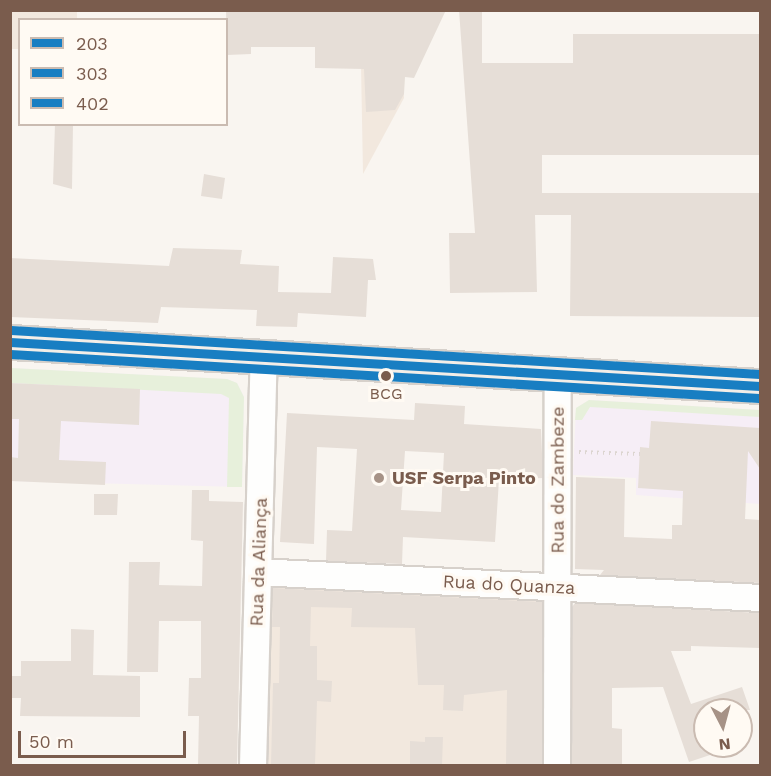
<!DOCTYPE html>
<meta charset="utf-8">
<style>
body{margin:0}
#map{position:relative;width:771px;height:776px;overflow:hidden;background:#f9f5f0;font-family:"Work Sans",sans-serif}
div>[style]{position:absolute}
.residential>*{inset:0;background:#f2e8de}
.education>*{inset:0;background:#f6eef6}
.green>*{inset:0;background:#e7f0db}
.building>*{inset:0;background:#e6ded7}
.path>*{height:4px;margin-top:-2px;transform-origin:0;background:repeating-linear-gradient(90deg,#dcd5d0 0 1.5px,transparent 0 6px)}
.roads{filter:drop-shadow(2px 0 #d7d1cb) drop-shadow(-2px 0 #d7d1cb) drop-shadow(0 2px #d7d1cb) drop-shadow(0 -2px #d7d1cb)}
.minor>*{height:26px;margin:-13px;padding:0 13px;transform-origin:13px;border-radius:13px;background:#fefefd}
.major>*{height:33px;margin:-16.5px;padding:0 16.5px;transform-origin:16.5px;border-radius:16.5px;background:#f3eee8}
.bus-1>*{height:9px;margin:-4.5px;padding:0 4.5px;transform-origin:4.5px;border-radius:4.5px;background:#187ec2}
.bus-2>*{height:9px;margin:-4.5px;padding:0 4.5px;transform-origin:4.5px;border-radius:4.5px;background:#187ec2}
.bus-3>*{height:9px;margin:-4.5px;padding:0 4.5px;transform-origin:4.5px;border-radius:4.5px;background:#187ec2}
.dots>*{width:16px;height:16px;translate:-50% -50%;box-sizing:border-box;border:3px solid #fffaf3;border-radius:50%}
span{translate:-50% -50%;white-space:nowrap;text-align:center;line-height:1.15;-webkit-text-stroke:6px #fffaf3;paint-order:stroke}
.bus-label{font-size:16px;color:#7a5c4d}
.poi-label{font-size:18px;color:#7a5c4d;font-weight:700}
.left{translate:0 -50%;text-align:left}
.street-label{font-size:18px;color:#7a5c4d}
.frame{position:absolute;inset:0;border:12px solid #7a5c4d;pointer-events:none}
.legend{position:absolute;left:18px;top:18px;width:210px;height:108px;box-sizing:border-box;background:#fffaf3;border:2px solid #cabbb1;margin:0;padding:8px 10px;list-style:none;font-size:18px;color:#7a5c4d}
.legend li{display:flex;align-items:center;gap:12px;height:30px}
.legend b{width:30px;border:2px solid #cabbb1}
.north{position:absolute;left:693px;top:698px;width:60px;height:60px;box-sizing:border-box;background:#fffaf3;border:2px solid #cabbb1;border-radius:50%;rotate:174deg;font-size:16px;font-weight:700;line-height:24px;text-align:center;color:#7a5c4d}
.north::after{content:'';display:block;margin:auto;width:21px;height:27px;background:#a69286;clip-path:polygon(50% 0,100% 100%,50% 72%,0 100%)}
.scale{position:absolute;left:18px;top:731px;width:168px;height:27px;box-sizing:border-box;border:3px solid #7a5c4d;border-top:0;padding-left:8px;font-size:18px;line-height:21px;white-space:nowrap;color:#7a5c4d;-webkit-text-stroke:4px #fffaf3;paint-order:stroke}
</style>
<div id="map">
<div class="residential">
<div style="clip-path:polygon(10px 11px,77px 11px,77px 19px,20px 20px,19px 49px,11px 49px)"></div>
<div style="clip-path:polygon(360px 11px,401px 11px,404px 98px,363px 174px)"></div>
<div style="clip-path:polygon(270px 581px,548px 593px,547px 765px,265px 766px)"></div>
</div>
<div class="education">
<div style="clip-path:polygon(10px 368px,227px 379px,237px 383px,244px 397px,242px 487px,11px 481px)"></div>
<div style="clip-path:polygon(589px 400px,760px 410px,760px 504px,636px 495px,636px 478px,573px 475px,576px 408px)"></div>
</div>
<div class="green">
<div style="clip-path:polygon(11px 368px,227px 379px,237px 383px,244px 397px,242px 487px,227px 487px,229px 398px,221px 394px,11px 383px)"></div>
<div style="clip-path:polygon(589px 400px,760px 410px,760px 417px,590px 407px,582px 420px,575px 420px,576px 408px)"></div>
</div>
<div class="building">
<div style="clip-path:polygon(226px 10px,446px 10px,414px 78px,405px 77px,404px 94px,395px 110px,366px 112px,364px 69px,315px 68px,315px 47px,251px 47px,251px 54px,227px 55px)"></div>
<div style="clip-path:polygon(459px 10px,482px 10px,482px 63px,573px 63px,573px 34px,760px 34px,760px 155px,542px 155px,542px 193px,760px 193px,760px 317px,570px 316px,571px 215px,535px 215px,537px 292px,450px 293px,449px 233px,475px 233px)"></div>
<div style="clip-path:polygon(55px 124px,73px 124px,72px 189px,53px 184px)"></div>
<div style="clip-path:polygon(204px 174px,225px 178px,222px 199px,201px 196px)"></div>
<div style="clip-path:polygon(173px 248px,242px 250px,240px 264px,279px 266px,278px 292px,331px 293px,333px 257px,373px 259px,376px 280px,368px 280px,366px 317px,298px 313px,297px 327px,256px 326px,257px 310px,161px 307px,158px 323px,10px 317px,10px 258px,169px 266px)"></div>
<div style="clip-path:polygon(10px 383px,140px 389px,139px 425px,61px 421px,59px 460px,106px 462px,105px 485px,10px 481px,10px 457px,18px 458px,19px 419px,10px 419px)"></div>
<div style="clip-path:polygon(evenodd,415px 403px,465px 406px,464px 424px,541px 429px,543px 478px,499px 480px,495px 542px,403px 537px,402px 564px,326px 561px,327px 530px,352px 531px,357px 449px,317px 447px,314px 544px,280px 542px,287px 413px,414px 420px,415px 403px,405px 451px,444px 453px,441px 512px,401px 510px,405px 451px)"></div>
<div style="clip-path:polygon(651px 421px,760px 428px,760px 469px,748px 451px,745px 519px,760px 520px,760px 583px,600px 575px,604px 570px,575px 569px,576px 477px,625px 479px,624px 537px,672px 539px,672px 525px,682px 525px,683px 491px,638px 488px,640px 447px,649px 448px)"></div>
<div style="clip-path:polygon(192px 490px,209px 490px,209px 501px,243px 502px,237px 765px,198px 765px,199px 716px,188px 716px,189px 678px,201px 678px,201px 621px,159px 621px,158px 672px,127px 672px,129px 562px,160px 562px,159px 585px,202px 586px,203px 541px,191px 540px)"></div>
<div style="clip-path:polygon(94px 494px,118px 494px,117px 515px,94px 515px)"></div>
<div style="clip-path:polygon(273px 588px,542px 602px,542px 765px,506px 765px,507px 690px,464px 695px,463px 711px,443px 710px,444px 685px,418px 685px,415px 628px,351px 627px,352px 608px,311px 607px,310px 646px,317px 646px,317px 680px,332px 681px,331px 702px,317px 701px,315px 765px,271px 765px,273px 683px,279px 683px,280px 627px,272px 627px)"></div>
<div style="clip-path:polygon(575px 603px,760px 613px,760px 648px,691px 646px,691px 651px,671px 651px,691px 704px,742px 687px,750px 710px,705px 710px,705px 746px,710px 755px,689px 762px,663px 687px,612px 688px,612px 728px,622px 729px,622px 765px,572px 765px,572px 607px)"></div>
<div style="clip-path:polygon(71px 629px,94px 630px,93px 675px,140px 676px,140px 717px,20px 716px,21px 698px,10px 698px,10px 676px,21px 676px,21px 661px,71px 661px)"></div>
<div style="clip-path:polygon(425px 737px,443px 737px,442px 765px,410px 765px,410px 741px,425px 742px)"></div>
</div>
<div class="path">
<div style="left:579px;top:452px;width:61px;rotate:1.9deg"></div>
</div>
<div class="roads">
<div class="minor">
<div style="left:258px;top:572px;width:503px;rotate:2.96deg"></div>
<div style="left:253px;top:766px;width:407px;rotate:-88.5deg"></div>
<div style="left:557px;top:766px;width:392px;rotate:-89.9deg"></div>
</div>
<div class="major">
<div style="left:10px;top:342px;width:751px;rotate:3.36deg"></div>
</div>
</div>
<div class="bus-1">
<div style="left:10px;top:342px;width:751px;rotate:3.36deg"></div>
</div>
<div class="bus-2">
<div style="left:10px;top:354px;width:750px;rotate:3.36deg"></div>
</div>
<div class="bus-3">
<div style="left:11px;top:330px;width:750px;rotate:3.36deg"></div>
</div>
<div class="dots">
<div style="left:386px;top:376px;background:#7a5c4d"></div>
<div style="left:379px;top:478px;background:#a69286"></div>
</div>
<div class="bus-label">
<span style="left:386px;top:394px">BCG</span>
</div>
<div class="poi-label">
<span class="left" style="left:392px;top:478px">USF Serpa Pinto</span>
</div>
<div class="street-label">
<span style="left:558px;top:480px;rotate:-90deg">Rua do Zambeze</span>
<span style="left:259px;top:562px;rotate:-88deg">Rua da Aliança</span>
<span style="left:509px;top:585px;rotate:3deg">Rua do Quanza</span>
</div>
<div class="frame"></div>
<ul class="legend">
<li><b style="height:8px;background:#187ec2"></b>203</li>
<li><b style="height:8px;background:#187ec2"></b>303</li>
<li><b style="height:8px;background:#187ec2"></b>402</li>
</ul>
<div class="north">N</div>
<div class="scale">50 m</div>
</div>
